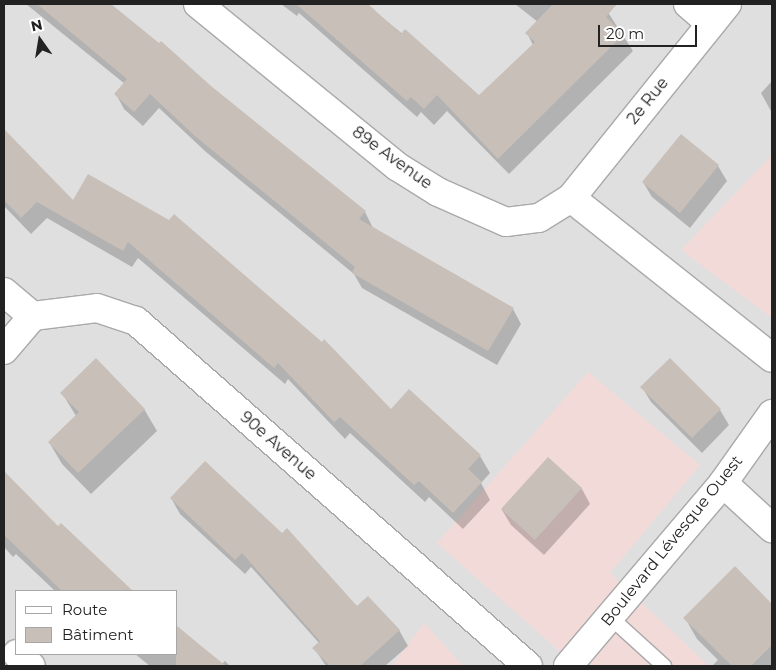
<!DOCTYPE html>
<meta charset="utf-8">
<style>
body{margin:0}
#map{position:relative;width:776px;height:670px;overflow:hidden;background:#f2efe9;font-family:Montserrat,sans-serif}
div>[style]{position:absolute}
.residential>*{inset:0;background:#e0dfdf}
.commercial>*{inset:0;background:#f2dad9}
.shadow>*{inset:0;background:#0003}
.building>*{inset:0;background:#c7bfb8}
.roads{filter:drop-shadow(1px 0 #a9a9a9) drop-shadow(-1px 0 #a9a9a9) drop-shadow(0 1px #a9a9a9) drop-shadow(0 -1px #a9a9a9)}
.service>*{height:14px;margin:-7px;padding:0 7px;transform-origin:7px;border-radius:7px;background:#fff}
.minor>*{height:28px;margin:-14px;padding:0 14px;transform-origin:14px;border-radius:14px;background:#fff}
.tertiary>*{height:28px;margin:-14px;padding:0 14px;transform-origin:14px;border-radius:14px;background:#fff}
span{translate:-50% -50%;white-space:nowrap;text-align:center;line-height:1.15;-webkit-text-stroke:4px #fff;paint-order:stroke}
.street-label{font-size:16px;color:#222}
.frame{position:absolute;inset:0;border:5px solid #222;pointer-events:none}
.legend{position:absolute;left:15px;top:590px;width:162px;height:65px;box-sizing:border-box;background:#fff;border:1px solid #a7a7a7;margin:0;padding:6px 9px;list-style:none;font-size:15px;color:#222}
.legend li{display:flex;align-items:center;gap:10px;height:25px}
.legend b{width:25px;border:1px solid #a7a7a7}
.north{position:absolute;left:15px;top:15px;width:50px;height:50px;-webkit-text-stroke:4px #fff;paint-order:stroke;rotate:347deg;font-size:14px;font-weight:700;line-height:20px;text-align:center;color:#222}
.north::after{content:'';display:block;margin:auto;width:18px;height:22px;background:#222;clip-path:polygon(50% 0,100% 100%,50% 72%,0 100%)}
.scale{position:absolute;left:598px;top:25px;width:99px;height:22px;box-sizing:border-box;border:2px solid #222;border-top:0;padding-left:6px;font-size:15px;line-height:18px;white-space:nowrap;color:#222;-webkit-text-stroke:4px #fff;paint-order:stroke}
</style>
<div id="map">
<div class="residential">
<div style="clip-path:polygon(evenodd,4px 4px,772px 4px,772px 666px,4px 666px,4px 4px,16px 591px,176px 591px,176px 654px,16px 654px,16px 591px)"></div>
</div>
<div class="commercial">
<div style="clip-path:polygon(772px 155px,772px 318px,681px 250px)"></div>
<div style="clip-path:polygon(588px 372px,700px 465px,610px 573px,709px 666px,576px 666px,437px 543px)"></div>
<div style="clip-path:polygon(424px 623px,463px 666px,392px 666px)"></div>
</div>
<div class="shadow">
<div style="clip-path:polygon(26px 4px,108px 4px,365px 212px,373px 228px,513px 309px,521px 324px,497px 365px,362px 288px,354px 274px,206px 152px,159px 108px,143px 126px,124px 109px,116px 94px,125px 84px)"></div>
<div style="clip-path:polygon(281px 4px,366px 4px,479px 97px,533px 45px,527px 33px,538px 22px,515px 4px,598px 4px,609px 14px,633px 51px,509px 174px,447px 111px,434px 125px,421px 112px,417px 117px,299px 13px,297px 16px)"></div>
<div style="clip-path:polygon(772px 81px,772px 113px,761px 93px)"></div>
<div style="clip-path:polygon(4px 138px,73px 202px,391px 411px,480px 456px,490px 473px,481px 483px,490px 500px,463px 529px,429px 497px,425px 502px,350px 433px,345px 439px,288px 379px,285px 384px,138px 258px,132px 267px,47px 218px,31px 234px,4px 206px)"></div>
<div style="clip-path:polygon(718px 166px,727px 181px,690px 228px,652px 197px,643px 182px)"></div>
<div style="clip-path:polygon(670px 360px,720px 410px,729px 425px,702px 453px,651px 402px,642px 387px)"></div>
<div style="clip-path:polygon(62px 393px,144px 409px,157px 431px,91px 494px,62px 464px,49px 442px,76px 416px)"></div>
<div style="clip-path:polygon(548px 459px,582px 489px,590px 504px,544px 555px,511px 525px,502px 510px)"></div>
<div style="clip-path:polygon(4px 472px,58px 528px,61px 524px,132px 591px,55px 591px,16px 554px,13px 557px,4px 547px)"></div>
<div style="clip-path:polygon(171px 498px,399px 630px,408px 646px,385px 666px,326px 666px,314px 648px,319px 643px,251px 567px,245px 574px,180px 514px)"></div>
<div style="clip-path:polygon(735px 568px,772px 606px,772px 666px,712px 666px,718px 660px,697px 639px,685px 618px)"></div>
<div style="clip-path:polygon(135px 654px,176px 654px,222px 664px,225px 661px,230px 666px,150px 666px)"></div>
</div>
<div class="building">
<div style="clip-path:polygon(37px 4px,111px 4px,159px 43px,161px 41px,211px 86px,366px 211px,359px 219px,514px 308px,488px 351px,352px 273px,355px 267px,195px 136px,150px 94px,134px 112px,114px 94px,127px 79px)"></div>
<div style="clip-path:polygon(296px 4px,368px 4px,401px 34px,405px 29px,479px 95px,535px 42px,525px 33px,553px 4px,617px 4px,606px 17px,624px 34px,498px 159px,437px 95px,424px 109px,411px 97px,407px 101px)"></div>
<div style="clip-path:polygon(4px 129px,73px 200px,88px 174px,169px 220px,174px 214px,322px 342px,324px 339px,391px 409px,409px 389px,481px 455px,468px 469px,482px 482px,453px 513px,419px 481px,414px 485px,340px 417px,334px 422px,278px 363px,274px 368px,128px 242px,123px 251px,37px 202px,21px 218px,4px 200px)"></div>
<div style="clip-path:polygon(681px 134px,719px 165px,680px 213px,642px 182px)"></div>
<div style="clip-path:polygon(96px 358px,145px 409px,78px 473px,48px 442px,79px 412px,60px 393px)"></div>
<div style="clip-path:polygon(670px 358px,721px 409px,692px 438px,640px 387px)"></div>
<div style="clip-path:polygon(548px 457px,582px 488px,535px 540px,501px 509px)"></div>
<div style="clip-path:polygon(205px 461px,282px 533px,287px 528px,357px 606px,368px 596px,400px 630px,360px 666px,330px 666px,312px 648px,320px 641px,242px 553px,235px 560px,170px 498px)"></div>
<div style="clip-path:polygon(4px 471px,58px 526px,61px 523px,133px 591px,62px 591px,4px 535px)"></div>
<div style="clip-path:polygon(735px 566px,772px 604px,772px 645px,751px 666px,732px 666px,683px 618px)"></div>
<div style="clip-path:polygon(176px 625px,200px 645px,226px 666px,176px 666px)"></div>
</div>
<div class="roads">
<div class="service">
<div style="left:610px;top:617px;width:73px;rotate:42.2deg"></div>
</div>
<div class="minor">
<div style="left:198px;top:4px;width:258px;rotate:39.2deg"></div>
<div style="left:398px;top:167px;width:47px;rotate:32deg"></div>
<div style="left:438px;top:192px;width:74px;rotate:23.8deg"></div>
<div style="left:506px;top:222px;width:33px;rotate:-7deg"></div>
<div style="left:539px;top:218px;width:38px;rotate:-32deg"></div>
<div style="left:571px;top:198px;width:249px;rotate:-51.2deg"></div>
<div style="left:688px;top:4px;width:29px;rotate:41deg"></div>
<div style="left:571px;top:198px;width:257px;rotate:38.5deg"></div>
<div style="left:4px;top:292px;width:38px;rotate:40deg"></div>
<div style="left:33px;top:316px;width:64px;rotate:-7.1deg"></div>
<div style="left:97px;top:308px;width:41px;rotate:18.4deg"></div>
<div style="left:136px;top:321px;width:522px;rotate:41.35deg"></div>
<div style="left:4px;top:350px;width:45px;rotate:-49.5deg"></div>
<div style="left:723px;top:483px;width:67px;rotate:42.6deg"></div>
<div style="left:17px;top:654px;width:18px;rotate:41deg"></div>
</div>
<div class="tertiary">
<div style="left:568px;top:666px;width:240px;rotate:-49.7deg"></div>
<div style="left:723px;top:483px;width:85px;rotate:-54.6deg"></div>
</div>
</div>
<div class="street-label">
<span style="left:648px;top:101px;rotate:-51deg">2e Rue</span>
<span style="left:392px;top:158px;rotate:36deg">89e Avenue</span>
<span style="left:278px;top:446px;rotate:41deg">90e Avenue</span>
<span style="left:672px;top:541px;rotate:-51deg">Boulevard Lévesque Ouest</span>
</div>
<div class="frame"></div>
<ul class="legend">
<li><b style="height:6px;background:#fff"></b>Route</li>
<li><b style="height:14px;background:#c7bfb8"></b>Bâtiment</li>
</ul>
<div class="north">N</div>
<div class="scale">20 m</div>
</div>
